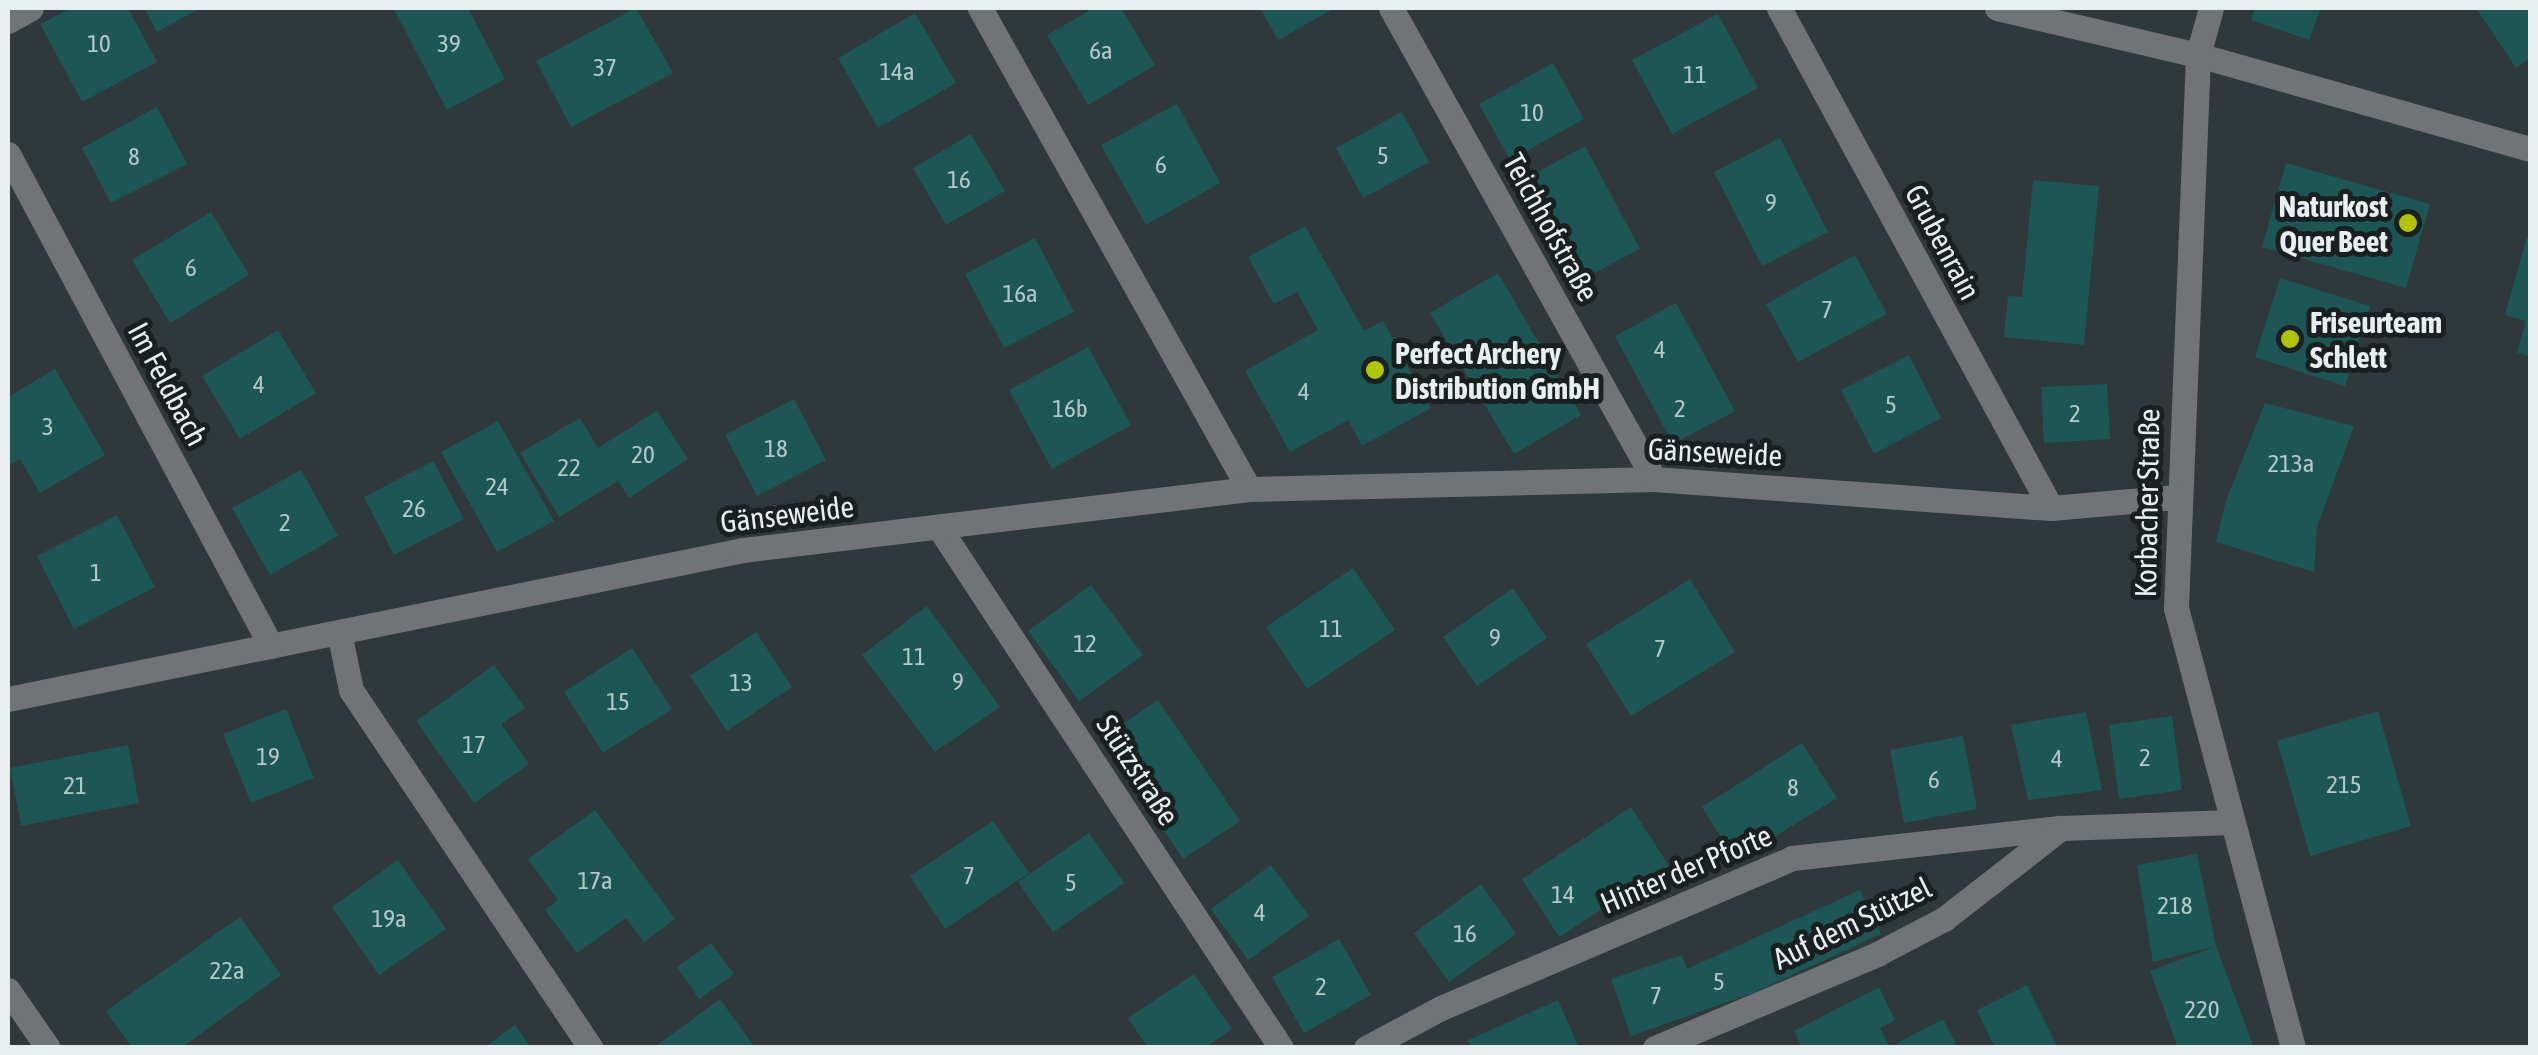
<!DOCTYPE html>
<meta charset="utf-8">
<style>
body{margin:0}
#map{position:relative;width:2538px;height:1055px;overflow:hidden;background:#2f383a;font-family:"Asap Condensed",sans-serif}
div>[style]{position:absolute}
.building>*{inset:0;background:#1d5755}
.minor>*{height:25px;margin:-12.5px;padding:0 12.5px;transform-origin:12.5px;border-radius:12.5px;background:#707476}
.dots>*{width:28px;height:28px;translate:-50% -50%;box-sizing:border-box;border:5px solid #1a1f1f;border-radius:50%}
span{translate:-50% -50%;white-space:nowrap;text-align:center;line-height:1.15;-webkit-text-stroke:10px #1a1f1f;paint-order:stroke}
.number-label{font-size:25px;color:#b5c8c8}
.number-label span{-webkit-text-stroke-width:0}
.poi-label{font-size:30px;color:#e8eeef;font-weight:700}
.right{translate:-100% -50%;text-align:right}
.left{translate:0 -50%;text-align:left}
.street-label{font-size:30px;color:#e8eeef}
.frame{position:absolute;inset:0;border:10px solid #e8eeef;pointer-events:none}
</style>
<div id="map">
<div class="building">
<div style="clip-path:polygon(71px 8px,128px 8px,157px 62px,82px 102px,40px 24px)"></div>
<div style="clip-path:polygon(144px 8px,201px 8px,157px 32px)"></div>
<div style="clip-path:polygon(393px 8px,468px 8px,505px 79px,447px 110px)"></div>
<div style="clip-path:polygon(636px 8px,673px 73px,571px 127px,536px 61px)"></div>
<div style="clip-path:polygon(1094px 8px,1121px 8px,1155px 65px,1088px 105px,1047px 35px)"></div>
<div style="clip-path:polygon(1260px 8px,1335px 8px,1278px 40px)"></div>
<div style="clip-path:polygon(2255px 8px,2321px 8px,2309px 40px,2251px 20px)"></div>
<div style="clip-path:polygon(2476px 8px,2530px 8px,2530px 58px,2516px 68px)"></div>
<div style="clip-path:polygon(915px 13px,956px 83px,878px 128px,838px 58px)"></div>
<div style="clip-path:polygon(1718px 14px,1758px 88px,1672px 134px,1632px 60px)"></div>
<div style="clip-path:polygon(1553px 63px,1584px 119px,1510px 160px,1479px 104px)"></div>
<div style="clip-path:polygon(1177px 104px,1220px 183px,1146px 225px,1101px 145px)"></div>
<div style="clip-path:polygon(157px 107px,187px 164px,111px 203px,82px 148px)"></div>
<div style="clip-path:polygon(1402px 112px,1429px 162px,1363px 198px,1336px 148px)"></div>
<div style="clip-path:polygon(971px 134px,1005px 191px,946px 225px,913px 168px)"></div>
<div style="clip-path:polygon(1780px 138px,1828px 232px,1762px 266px,1714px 172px)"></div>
<div style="clip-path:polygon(1585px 146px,1640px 249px,1579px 281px,1525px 179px)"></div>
<div style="clip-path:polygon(2286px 163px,2430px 204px,2406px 288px,2262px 247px)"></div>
<div style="clip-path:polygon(2033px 180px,2099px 186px,2084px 345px,2004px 337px,2008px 296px,2022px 297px)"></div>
<div style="clip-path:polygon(211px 212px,249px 275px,170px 323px,132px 260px)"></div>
<div style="clip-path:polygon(1305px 226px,1364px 331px,1383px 321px,1431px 408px,1362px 446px,1348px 420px,1290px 452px,1245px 371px,1318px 330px,1297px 292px,1274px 304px,1248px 257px)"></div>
<div style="clip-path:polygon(2527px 237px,2530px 238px,2530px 356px,2517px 353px,2526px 321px,2505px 315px)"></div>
<div style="clip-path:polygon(1035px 238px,1074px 312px,1004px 348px,965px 274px)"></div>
<div style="clip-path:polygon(1855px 255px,1887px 314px,1798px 362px,1766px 304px)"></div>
<div style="clip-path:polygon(1498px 273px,1581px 415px,1514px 454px,1430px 313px)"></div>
<div style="clip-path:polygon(2280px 278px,2370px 306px,2345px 386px,2255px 357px)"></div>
<div style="clip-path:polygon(1676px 303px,1735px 411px,1673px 444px,1615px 336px)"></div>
<div style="clip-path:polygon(278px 330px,316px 393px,240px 439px,202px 376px)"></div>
<div style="clip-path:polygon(1088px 347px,1131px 425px,1052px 469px,1009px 390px)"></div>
<div style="clip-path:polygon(1909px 355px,1941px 418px,1874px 454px,1841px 390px)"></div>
<div style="clip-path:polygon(55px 369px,105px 455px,40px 493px,20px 459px,8px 466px,8px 397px)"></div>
<div style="clip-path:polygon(2107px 384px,2110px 439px,2044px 443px,2041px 387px)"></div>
<div style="clip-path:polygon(794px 399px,826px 460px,757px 496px,725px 435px)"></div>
<div style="clip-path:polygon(2265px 403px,2354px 426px,2317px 527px,2314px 572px,2216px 542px,2226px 500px)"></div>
<div style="clip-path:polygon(657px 411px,688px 459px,629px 498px,618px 481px,559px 517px,520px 453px,580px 418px,598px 448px)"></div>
<div style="clip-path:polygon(498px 421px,554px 521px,497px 552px,441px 452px)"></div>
<div style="clip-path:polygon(433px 461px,464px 519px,394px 555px,364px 497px)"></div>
<div style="clip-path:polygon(301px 470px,338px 536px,270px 575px,232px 508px)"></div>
<div style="clip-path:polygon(117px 515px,155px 587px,74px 629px,37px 556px)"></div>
<div style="clip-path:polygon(1353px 568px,1395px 630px,1307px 689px,1266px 627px)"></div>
<div style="clip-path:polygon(1690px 579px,1735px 652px,1631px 716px,1586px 644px)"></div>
<div style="clip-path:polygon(1091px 585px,1143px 655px,1079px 701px,1028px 631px)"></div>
<div style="clip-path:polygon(1513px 588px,1547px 638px,1477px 686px,1443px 637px)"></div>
<div style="clip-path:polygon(927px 606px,1000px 707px,935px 752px,862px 655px)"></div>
<div style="clip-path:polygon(756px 632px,792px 687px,727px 731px,690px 676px)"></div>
<div style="clip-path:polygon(632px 648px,672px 709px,603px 753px,564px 692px)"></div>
<div style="clip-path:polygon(494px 665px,525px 708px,501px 724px,529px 764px,474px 803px,416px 721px)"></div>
<div style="clip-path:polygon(1158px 700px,1240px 821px,1183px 859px,1102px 738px)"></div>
<div style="clip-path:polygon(286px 709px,314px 778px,251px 803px,223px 734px)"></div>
<div style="clip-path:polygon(2378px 711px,2411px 826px,2310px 856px,2277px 741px)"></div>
<div style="clip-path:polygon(2086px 712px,2102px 790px,2028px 800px,2011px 725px)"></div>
<div style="clip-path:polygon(2172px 716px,2182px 790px,2119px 799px,2109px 725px)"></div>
<div style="clip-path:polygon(1963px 736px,1977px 809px,1904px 823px,1890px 750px)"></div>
<div style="clip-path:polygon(1802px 743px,1837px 798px,1736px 861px,1702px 807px)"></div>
<div style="clip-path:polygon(128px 745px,139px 803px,21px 826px,10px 768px)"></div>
<div style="clip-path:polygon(1631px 807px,1669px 866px,1559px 937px,1522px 879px)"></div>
<div style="clip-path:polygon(595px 810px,675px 919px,644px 942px,626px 918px,577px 953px,545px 910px,558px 900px,528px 859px)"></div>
<div style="clip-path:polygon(993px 821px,1029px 873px,945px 929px,910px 876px)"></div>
<div style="clip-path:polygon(1089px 833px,1124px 883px,1053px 932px,1018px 882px)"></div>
<div style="clip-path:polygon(2197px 854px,2216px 946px,2254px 1048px,2178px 1048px,2150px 971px,2216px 946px,2153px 962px,2137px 865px)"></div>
<div style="clip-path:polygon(398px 860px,446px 929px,379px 975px,332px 907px)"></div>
<div style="clip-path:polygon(1271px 865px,1309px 916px,1248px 960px,1211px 909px)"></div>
<div style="clip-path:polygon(1481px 884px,1516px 934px,1449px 982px,1414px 933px)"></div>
<div style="clip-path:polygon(1860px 890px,1881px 934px,1753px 993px,1631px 1036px,1611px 979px,1682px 955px,1687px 969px)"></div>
<div style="clip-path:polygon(240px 917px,281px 975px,181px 1048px,132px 1048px,106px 1011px)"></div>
<div style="clip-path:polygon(1339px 939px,1371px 995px,1304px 1033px,1272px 977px)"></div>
<div style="clip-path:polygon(711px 943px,734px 974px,699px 999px,677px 967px)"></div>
<div style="clip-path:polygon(1194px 974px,1232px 1029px,1205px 1048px,1148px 1048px,1128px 1018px)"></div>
<div style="clip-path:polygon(2027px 985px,2058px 1048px,1995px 1048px,1977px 1010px)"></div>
<div style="clip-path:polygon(1879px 987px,1895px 1020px,1880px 1028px,1890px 1047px,1943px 1019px,1958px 1048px,1802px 1048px,1794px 1031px)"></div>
<div style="clip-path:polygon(720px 999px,755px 1048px,653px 1048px)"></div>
<div style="clip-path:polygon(1558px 1000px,1579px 1048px,1472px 1048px,1468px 1040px)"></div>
<div style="clip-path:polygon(515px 1025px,531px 1048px,484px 1048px)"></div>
</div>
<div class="minor">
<div style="left:980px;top:8px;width:551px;rotate:60.78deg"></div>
<div style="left:1391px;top:8px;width:539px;rotate:60.82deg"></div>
<div style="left:1779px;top:8px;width:569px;rotate:61.45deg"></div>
<div style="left:1997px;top:8px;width:206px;rotate:13.2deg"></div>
<div style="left:2198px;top:55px;width:345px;rotate:15.8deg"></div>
<div style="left:2211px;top:8px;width:49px;rotate:105.5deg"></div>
<div style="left:2198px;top:55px;width:553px;rotate:92.28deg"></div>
<div style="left:2176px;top:608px;width:455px;rotate:75.1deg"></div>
<div style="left:8px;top:21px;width:26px;rotate:-29deg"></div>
<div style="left:8px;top:154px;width:558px;rotate:61.87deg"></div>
<div style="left:940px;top:529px;width:621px;rotate:56.69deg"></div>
<div style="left:339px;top:632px;width:59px;rotate:78.3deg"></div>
<div style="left:351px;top:690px;width:431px;rotate:56.2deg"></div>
<div style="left:8px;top:699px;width:750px;rotate:-11.46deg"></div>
<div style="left:743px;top:550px;width:510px;rotate:-6.87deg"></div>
<div style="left:1249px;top:489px;width:405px;rotate:-1.4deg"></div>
<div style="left:1654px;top:479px;width:398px;rotate:4.2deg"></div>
<div style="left:2051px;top:508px;width:126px;rotate:-5deg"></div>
<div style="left:8px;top:990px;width:70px;rotate:55.4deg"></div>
<div style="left:1366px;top:1048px;width:85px;rotate:-28.1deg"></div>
<div style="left:1441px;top:1008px;width:382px;rotate:-23.1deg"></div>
<div style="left:1792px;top:858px;width:271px;rotate:-6.4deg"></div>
<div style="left:2061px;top:828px;width:171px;rotate:-2deg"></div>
<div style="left:1655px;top:1048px;width:241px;rotate:-22.9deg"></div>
<div style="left:1877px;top:954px;width:76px;rotate:-27.6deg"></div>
<div style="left:1944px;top:919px;width:148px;rotate:-37.9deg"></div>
</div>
<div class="dots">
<div style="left:2408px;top:223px;background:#b0c500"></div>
<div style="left:2290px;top:339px;background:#b0c500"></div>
<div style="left:1375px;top:370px;background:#b0c500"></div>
</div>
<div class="number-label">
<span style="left:99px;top:43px">10</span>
<span style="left:449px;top:43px">39</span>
<span style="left:1101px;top:50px">6a</span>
<span style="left:605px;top:67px">37</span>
<span style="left:897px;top:71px">14a</span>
<span style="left:1695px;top:74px">11</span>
<span style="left:1532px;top:112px">10</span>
<span style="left:1383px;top:155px">5</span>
<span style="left:134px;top:156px">8</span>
<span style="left:1161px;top:164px">6</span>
<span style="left:959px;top:179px">16</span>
<span style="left:1771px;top:202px">9</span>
<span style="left:191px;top:267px">6</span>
<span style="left:1020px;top:293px">16a</span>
<span style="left:1827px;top:309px">7</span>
<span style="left:1660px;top:349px">4</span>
<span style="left:259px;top:384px">4</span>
<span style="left:1304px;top:391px">4</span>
<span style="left:1891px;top:404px">5</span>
<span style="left:1070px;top:408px">16b</span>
<span style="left:1680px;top:408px">2</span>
<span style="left:2075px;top:413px">2</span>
<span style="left:48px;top:426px">3</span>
<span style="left:776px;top:448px">18</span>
<span style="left:643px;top:454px">20</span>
<span style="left:2291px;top:463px">213a</span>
<span style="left:569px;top:467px">22</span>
<span style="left:497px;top:486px">24</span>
<span style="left:414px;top:508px">26</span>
<span style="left:285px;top:522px">2</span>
<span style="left:96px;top:572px">1</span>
<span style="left:1331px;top:628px">11</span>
<span style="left:1495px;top:637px">9</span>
<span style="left:1085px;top:643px">12</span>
<span style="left:1660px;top:648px">7</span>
<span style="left:914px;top:656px">11</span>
<span style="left:958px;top:681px">9</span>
<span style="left:741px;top:682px">13</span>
<span style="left:618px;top:701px">15</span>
<span style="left:474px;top:744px">17</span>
<span style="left:268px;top:756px">19</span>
<span style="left:2145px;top:757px">2</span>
<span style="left:2057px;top:758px">4</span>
<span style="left:1934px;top:779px">6</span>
<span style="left:2344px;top:784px">215</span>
<span style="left:75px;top:785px">21</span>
<span style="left:1793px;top:787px">8</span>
<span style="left:969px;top:875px">7</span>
<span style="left:595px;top:880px">17a</span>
<span style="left:1071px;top:882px">5</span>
<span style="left:1563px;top:894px">14</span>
<span style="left:2175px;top:905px">218</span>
<span style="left:1260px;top:912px">4</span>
<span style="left:389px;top:918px">19a</span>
<span style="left:1465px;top:933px">16</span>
<span style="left:227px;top:970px">22a</span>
<span style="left:1719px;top:981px">5</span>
<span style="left:1321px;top:986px">2</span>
<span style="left:1656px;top:995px">7</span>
<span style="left:2202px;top:1009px">220</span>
</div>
<div class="poi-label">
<span class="right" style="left:2388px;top:223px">Naturkost<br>Quer Beet</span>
<span class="left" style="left:2310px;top:339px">Friseurteam<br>Schlett</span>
<span class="left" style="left:1395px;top:370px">Perfect Archery<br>Distribution GmbH</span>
</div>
<div class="street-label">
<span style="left:1551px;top:227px;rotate:61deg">Teichhofstraße</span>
<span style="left:1943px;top:242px;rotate:62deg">Grubenrain</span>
<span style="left:168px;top:384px;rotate:62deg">Im Feldbach</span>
<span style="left:1715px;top:452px;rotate:3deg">Gänseweide</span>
<span style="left:2147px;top:503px;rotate:-89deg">Korbacher Straße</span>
<span style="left:787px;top:514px;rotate:-7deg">Gänseweide</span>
<span style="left:1138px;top:770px;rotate:57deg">Stützstraße</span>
<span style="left:1686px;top:869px;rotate:-23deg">Hinter der Pforte</span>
<span style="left:1852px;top:923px;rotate:-26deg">Auf dem Stützel</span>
</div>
<div class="frame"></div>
</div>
